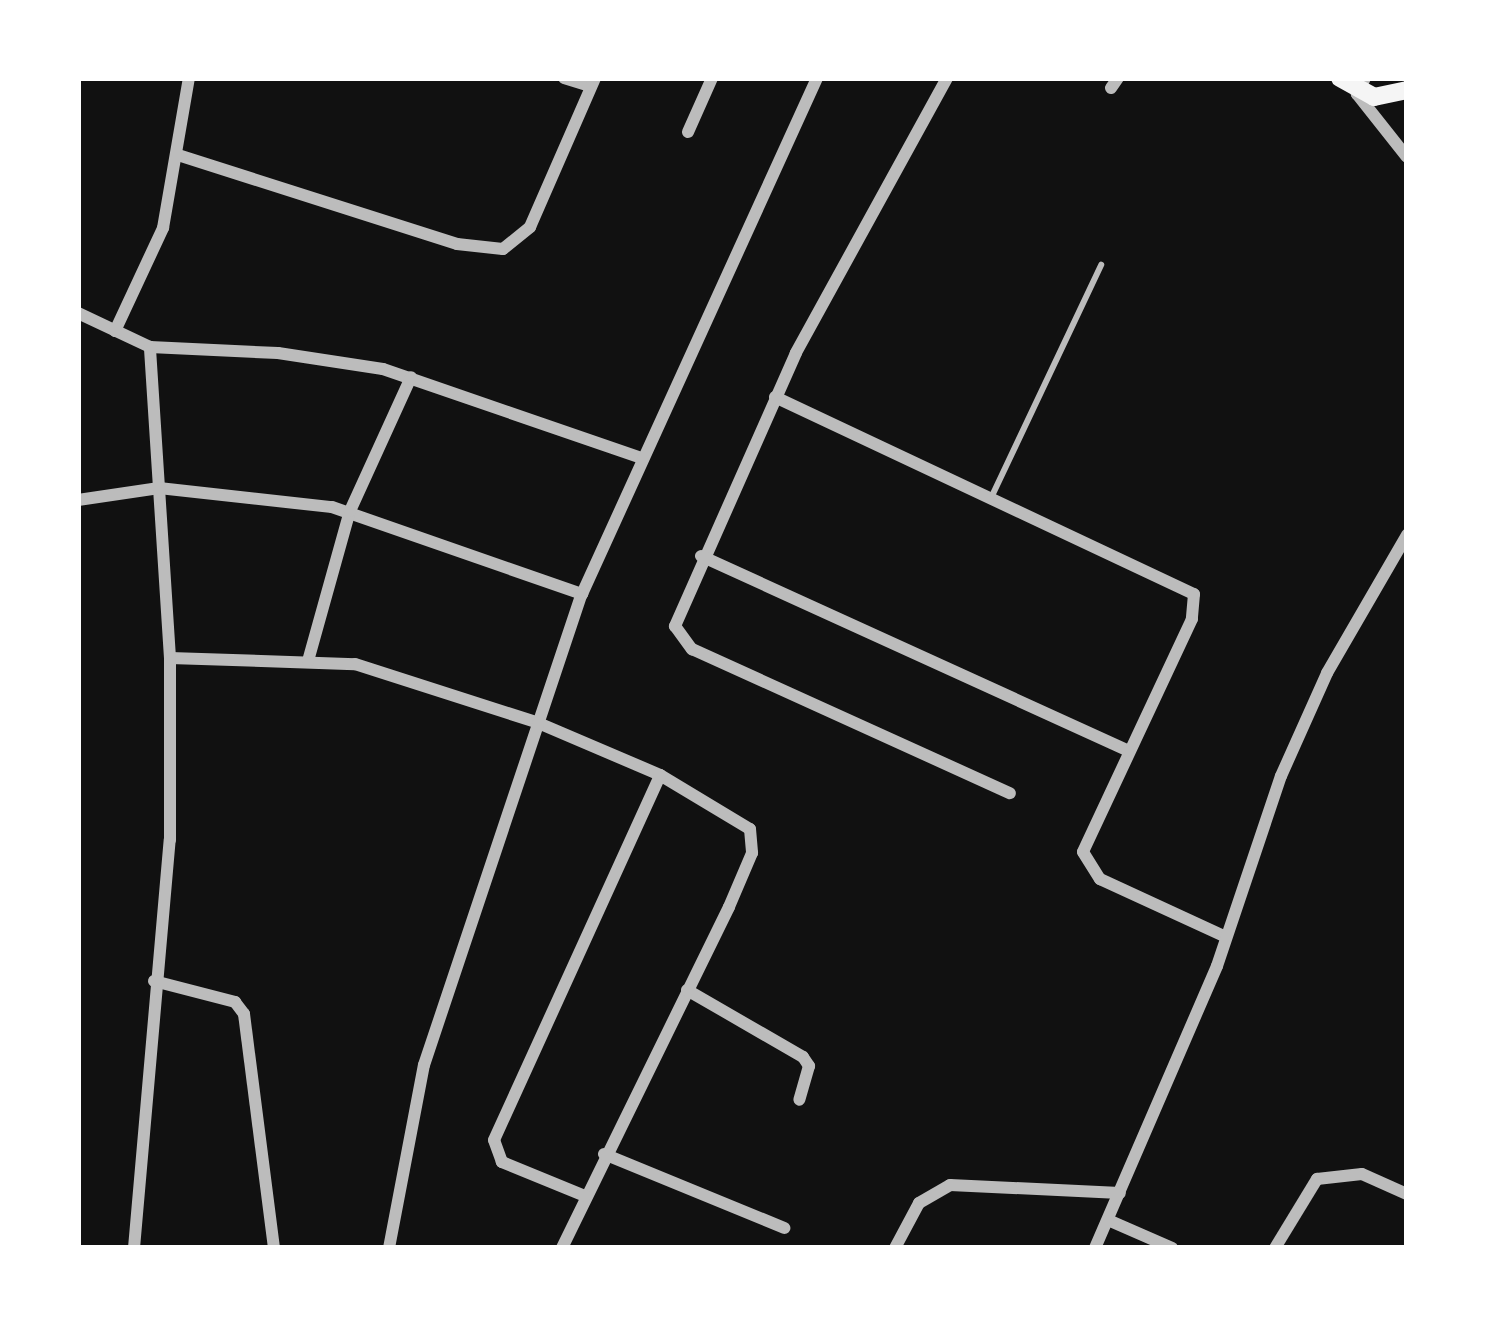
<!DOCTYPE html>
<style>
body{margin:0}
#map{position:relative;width:1485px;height:1326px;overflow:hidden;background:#111;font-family:Quicksand,sans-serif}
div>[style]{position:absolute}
.service>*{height:6px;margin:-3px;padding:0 3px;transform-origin:3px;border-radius:3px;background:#bcbcbc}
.minor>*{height:12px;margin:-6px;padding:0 6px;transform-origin:6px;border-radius:6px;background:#bcbcbc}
.secondary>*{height:18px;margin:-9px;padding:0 9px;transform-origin:9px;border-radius:9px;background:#f5f5f5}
span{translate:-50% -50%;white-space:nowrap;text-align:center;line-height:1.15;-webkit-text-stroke:12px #fff;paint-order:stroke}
.frame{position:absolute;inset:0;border:81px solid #fff;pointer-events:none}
</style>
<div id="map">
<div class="service">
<div style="left:991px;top:498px;width:258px;rotate:-64.7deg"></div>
</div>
<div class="minor">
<div style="left:564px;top:78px;width:28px;rotate:17deg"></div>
<div style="left:947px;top:78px;width:314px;rotate:118.8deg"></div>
<div style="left:796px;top:353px;width:299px;rotate:113.9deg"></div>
<div style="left:675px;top:626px;width:29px;rotate:54deg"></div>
<div style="left:692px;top:649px;width:349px;rotate:24.4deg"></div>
<div style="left:1365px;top:78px;width:18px;rotate:117deg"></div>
<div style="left:1357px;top:94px;width:80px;rotate:51.6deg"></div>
<div style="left:1111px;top:88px;width:12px;rotate:-55deg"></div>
<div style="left:688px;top:132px;width:59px;rotate:-66deg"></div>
<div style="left:178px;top:155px;width:293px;rotate:17.7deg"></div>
<div style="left:457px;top:244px;width:46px;rotate:6.2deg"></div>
<div style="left:503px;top:249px;width:35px;rotate:-39deg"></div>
<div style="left:530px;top:227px;width:163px;rotate:-66.4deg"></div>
<div style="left:78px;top:313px;width:80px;rotate:25.3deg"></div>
<div style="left:150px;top:347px;width:128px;rotate:2.7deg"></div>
<div style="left:278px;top:353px;width:106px;rotate:8.7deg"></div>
<div style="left:383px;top:369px;width:273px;rotate:19deg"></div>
<div style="left:115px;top:331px;width:114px;rotate:-65deg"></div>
<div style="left:163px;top:228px;width:152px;rotate:-80.2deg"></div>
<div style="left:775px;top:397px;width:463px;rotate:25.2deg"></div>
<div style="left:1194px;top:594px;width:25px;rotate:95deg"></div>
<div style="left:1192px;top:619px;width:257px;rotate:115.1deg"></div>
<div style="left:1083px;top:852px;width:32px;rotate:58deg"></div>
<div style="left:1100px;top:879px;width:139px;rotate:24.7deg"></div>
<div style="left:78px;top:500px;width:82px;rotate:-8.4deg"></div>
<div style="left:159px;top:488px;width:174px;rotate:6.3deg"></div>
<div style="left:332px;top:507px;width:265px;rotate:19.2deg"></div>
<div style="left:701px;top:556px;width:469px;rotate:24.5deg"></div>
<div style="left:170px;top:658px;width:185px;rotate:1.9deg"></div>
<div style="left:355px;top:664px;width:190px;rotate:17.8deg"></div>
<div style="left:536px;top:722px;width:135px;rotate:23.1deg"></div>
<div style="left:660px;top:775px;width:105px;rotate:31deg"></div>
<div style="left:750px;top:829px;width:24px;rotate:85deg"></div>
<div style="left:752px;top:853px;width:59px;rotate:113.1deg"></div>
<div style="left:729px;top:907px;width:380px;rotate:116.1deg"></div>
<div style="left:308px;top:661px;width:156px;rotate:-74.4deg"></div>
<div style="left:350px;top:511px;width:147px;rotate:-65.5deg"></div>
<div style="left:154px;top:981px;width:84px;rotate:14.5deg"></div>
<div style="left:235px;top:1002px;width:15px;rotate:53deg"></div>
<div style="left:244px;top:1014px;width:236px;rotate:82.7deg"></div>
<div style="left:687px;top:990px;width:134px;rotate:30deg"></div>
<div style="left:803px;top:1057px;width:11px;rotate:56deg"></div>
<div style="left:809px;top:1066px;width:35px;rotate:106deg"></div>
<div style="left:604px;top:1154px;width:195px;rotate:22.3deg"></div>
<div style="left:585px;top:1196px;width:90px;rotate:-157.7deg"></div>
<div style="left:502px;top:1162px;width:23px;rotate:-110deg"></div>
<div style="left:494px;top:1140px;width:401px;rotate:-65.5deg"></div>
<div style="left:1108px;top:1220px;width:70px;rotate:23.6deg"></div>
<div style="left:134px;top:1248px;width:410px;rotate:-85deg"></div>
<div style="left:170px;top:840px;width:182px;rotate:-90deg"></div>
<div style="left:170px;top:658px;width:312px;rotate:-93.7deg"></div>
<div style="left:389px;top:1248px;width:186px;rotate:-79.2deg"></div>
<div style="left:424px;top:1065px;width:497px;rotate:-71.5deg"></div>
<div style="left:582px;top:594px;width:567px;rotate:-65.51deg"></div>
<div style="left:895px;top:1248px;width:51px;rotate:-61.9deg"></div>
<div style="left:919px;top:1203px;width:36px;rotate:-30deg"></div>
<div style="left:950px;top:1185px;width:170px;rotate:2.7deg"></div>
<div style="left:1095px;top:1248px;width:307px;rotate:-66.6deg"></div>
<div style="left:1217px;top:966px;width:200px;rotate:-71.4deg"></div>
<div style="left:1281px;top:776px;width:113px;rotate:-65.9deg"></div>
<div style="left:1327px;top:673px;width:160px;rotate:-59.9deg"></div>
<div style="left:1275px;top:1248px;width:81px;rotate:-58.7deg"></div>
<div style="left:1317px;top:1179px;width:45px;rotate:-6.3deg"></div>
<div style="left:1362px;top:1174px;width:49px;rotate:24deg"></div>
</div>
<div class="secondary">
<div style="left:1340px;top:78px;width:39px;rotate:29deg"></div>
<div style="left:1374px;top:97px;width:34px;rotate:-12deg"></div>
</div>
<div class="frame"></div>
</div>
